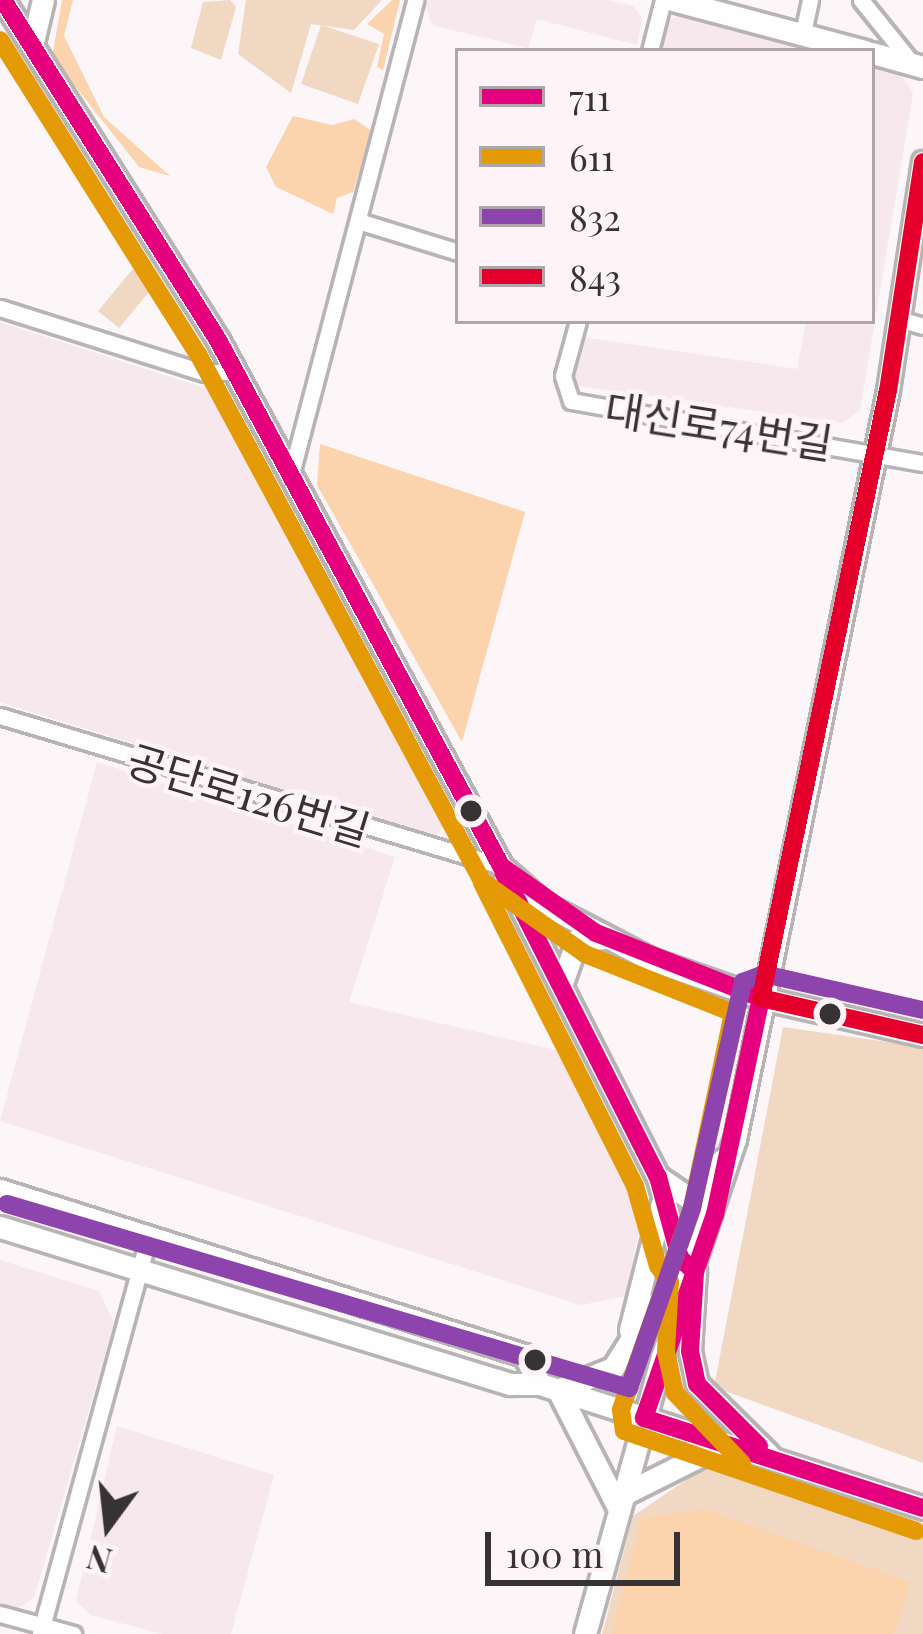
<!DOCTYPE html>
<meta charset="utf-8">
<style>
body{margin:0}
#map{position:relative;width:923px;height:1634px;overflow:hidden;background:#fcf6f8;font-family:"Playfair Display","Noto Sans KR",serif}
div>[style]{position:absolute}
.built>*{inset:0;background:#f6e8ec}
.green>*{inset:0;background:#f1d8c2}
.forest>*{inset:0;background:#fbd3ac}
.roads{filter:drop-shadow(3px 0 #b8b4b5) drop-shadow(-3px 0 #b8b4b5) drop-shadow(0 3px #b8b4b5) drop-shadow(0 -3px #b8b4b5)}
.street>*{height:15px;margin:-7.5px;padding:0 7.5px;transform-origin:7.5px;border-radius:7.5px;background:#fffefe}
.secondary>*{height:21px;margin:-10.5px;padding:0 10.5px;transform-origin:10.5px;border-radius:10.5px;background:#fffefe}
.bus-1>*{height:18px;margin:-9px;padding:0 9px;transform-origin:9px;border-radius:9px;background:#e5007d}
.bus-2>*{height:18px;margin:-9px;padding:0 9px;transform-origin:9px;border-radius:9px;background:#e49a05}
.bus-3>*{height:18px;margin:-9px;padding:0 9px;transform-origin:9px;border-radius:9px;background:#8e44ad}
.bus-4>*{height:18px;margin:-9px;padding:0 9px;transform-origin:9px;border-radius:9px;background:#e4002b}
.dots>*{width:33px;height:33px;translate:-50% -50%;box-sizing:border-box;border:6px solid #fef4f7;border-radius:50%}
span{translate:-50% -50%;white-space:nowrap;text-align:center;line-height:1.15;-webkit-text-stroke:9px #fef4f7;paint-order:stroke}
.street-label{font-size:42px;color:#373234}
.legend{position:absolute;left:455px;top:48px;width:420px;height:276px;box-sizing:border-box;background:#fef4f7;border:3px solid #aea6a9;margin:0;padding:15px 21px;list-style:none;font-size:36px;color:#373234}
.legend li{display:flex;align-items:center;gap:24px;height:60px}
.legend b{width:60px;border:3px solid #aea6a9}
.north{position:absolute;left:48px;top:1466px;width:120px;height:120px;-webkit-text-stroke:9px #fef4f7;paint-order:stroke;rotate:195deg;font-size:33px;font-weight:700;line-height:48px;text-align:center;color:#373234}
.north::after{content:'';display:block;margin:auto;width:42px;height:54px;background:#373234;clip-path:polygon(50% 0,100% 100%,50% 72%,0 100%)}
.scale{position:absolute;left:485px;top:1532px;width:195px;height:54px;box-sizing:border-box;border:6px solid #373234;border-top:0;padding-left:15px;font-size:36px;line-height:42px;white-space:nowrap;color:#373234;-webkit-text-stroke:9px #fef4f7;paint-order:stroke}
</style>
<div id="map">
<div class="built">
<div style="clip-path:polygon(425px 0,607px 0,633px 6px,642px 18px,637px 45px,537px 19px,528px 48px,431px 25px)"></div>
<div style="clip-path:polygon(680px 15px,810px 51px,656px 51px,663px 23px)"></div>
<div style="clip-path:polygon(872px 68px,902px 76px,913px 93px,860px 410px,842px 423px,571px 385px,583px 337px,797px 369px,806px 321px,872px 321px)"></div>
<div style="clip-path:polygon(0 322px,229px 396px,446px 818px,436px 838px,0 702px)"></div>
<div style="clip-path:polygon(97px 762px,395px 857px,349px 1002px,577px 1055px,644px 1206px,626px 1296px,581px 1305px,0 1121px)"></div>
<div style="clip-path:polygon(0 1260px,99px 1291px,114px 1323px,34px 1598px,18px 1608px,0 1604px)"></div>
<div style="clip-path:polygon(117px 1426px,274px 1475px,231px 1634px,162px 1634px,91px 1615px,76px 1601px)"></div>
</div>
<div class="green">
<div style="clip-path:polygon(246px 0,382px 0,354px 30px,311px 24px,291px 93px,238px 54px)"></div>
<div style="clip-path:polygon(203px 2px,230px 0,236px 7px,221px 60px,191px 48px)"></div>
<div style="clip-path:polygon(321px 25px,379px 44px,358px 104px,301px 84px)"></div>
<div style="clip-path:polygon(137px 264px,158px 281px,119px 328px,98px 311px)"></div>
<div style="clip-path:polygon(783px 1027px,923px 1047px,923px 1463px,714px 1387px)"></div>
<div style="clip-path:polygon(708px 1465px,923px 1536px,923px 1634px,602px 1634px,633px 1516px)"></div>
</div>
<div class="forest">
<div style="clip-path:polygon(62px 0,73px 0,64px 36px,104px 117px,170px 176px,139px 167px,52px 57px)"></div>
<div style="clip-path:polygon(392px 0,400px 0,383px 70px,377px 67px,384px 34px,367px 24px)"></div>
<div style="clip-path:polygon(293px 116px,332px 125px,354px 119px,372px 131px,353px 192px,337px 198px,333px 214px,276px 187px,266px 167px)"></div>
<div style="clip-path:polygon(320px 444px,525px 512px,462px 742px,317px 485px)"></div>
<div style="clip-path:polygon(704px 1509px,910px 1582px,894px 1634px,611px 1634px,642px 1518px)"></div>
</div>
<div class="roads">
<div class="street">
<div style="left:861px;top:0;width:80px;rotate:51.1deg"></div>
<div style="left:803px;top:33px;width:34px;rotate:-78deg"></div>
<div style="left:650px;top:51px;width:53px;rotate:-75.7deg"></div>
<div style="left:358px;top:221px;width:105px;rotate:17.2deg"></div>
<div style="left:0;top:308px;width:215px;rotate:17.6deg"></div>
<div style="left:205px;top:373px;width:30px;rotate:-4deg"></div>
<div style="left:899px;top:319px;width:25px;rotate:16deg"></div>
<div style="left:578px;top:321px;width:57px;rotate:105.3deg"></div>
<div style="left:563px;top:376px;width:26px;rotate:72deg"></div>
<div style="left:571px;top:401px;width:357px;rotate:10deg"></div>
<div style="left:291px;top:474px;width:490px;rotate:-75.3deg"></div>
<div style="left:0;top:716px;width:523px;rotate:16.67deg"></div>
<div style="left:0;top:1614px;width:76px;rotate:15.3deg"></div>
<div style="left:40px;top:1634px;width:414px;rotate:-74.7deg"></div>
</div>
<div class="secondary">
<div style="left:3px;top:0;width:404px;rotate:57.7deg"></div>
<div style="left:219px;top:342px;width:595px;rotate:61.71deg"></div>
<div style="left:501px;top:866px;width:57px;rotate:41.5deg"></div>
<div style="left:544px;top:904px;width:119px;rotate:27.6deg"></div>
<div style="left:649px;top:959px;width:119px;rotate:19.2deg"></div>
<div style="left:761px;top:998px;width:166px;rotate:12.9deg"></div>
<div style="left:673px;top:0;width:199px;rotate:14.9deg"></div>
<div style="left:32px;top:46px;width:47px;rotate:-76.6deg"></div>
<div style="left:872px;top:53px;width:53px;rotate:15.4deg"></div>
<div style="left:505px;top:876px;width:338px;rotate:63.1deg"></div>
<div style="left:658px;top:1177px;width:37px;rotate:34deg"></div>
<div style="left:689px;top:1198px;width:12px;rotate:-14deg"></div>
<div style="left:701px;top:1195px;width:41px;rotate:-59deg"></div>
<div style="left:561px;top:986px;width:49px;rotate:-70.8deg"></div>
<div style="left:577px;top:940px;width:26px;rotate:-4deg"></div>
<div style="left:658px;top:1178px;width:83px;rotate:74.6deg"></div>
<div style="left:680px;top:1258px;width:21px;rotate:43deg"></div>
<div style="left:695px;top:1272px;width:79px;rotate:93.6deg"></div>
<div style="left:690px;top:1351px;width:34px;rotate:78deg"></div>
<div style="left:697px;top:1384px;width:100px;rotate:44.6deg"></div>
<div style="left:0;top:1190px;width:549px;rotate:17.48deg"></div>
<div style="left:524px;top:1355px;width:33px;rotate:61deg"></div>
<div style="left:0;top:1227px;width:534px;rotate:17.11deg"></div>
<div style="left:510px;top:1384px;width:30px"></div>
<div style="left:540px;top:1384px;width:403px;rotate:17.9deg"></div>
<div style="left:630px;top:1330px;width:131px;rotate:-75.9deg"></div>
<div style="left:558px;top:1390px;width:59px;rotate:-21.8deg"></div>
<div style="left:613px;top:1368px;width:71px;rotate:-57.7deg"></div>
<div style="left:651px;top:1308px;width:55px;rotate:-39.1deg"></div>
<div style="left:558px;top:1390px;width:134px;rotate:62.9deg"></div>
<div style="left:624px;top:1494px;width:112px;rotate:-26.6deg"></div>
<div style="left:585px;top:1634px;width:288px;rotate:-74.5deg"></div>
<div style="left:662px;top:1357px;width:230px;rotate:-71.5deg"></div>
<div style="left:735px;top:1139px;width:764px;rotate:-78.45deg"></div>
<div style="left:888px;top:390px;width:231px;rotate:-81.3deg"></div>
</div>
</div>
<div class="bus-1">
<div style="left:3px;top:0;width:404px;rotate:57.7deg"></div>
<div style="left:219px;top:342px;width:595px;rotate:61.71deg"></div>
<div style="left:501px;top:866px;width:116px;rotate:35.2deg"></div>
<div style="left:596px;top:933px;width:177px;rotate:21.5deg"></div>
<div style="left:761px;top:998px;width:221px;rotate:102deg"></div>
<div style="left:715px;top:1214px;width:216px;rotate:109.2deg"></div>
<div style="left:644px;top:1418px;width:293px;rotate:17.9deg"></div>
<div style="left:503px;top:872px;width:342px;rotate:63.1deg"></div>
<div style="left:658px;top:1177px;width:84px;rotate:74.8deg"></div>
<div style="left:680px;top:1258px;width:21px;rotate:43deg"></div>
<div style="left:695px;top:1272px;width:79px;rotate:93.6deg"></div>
<div style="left:690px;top:1351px;width:34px;rotate:78deg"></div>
<div style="left:697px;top:1384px;width:88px;rotate:45deg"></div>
</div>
<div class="bus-2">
<div style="left:0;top:40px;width:371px;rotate:57.8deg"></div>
<div style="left:198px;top:354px;width:599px;rotate:61.68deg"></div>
<div style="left:482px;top:881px;width:126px;rotate:35.3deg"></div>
<div style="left:585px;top:954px;width:159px;rotate:21.7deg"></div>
<div style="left:733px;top:1013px;width:199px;rotate:101.9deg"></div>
<div style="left:692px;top:1208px;width:214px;rotate:109.4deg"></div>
<div style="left:621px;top:1410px;width:21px;rotate:82deg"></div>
<div style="left:624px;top:1431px;width:309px;rotate:18.9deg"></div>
<div style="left:482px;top:883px;width:339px;rotate:63.2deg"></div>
<div style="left:635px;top:1186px;width:83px;rotate:74deg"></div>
<div style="left:658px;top:1266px;width:20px;rotate:53deg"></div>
<div style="left:670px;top:1282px;width:70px;rotate:93.3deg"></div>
<div style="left:666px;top:1352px;width:42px;rotate:77.6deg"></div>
<div style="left:675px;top:1393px;width:97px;rotate:46.3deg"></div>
</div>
<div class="bus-3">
<div style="left:7px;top:1204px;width:649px;rotate:16.48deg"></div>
<div style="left:629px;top:1388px;width:191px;rotate:-70.7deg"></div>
<div style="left:692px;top:1208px;width:232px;rotate:-77.3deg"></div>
<div style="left:743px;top:982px;width:22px;rotate:-21deg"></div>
<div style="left:764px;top:974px;width:163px;rotate:12.8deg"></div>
</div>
<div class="bus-4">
<div style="left:923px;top:162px;width:231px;rotate:98.7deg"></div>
<div style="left:888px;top:390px;width:621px;rotate:101.8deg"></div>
<div style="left:761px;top:998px;width:166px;rotate:12.9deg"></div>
</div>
<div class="dots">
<div style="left:471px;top:811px;background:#373234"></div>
<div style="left:830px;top:1014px;background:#373234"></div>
<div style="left:535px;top:1360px;background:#373234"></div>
</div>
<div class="street-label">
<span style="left:719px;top:425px;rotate:9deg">대신로74번길</span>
<span style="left:249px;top:794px;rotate:17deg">공단로126번길</span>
</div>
<ul class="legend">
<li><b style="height:15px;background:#e5007d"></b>711</li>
<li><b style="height:15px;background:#e49a05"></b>611</li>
<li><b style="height:15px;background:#8e44ad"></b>832</li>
<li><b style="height:15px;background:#e4002b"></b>843</li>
</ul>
<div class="north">N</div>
<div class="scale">100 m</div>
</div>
